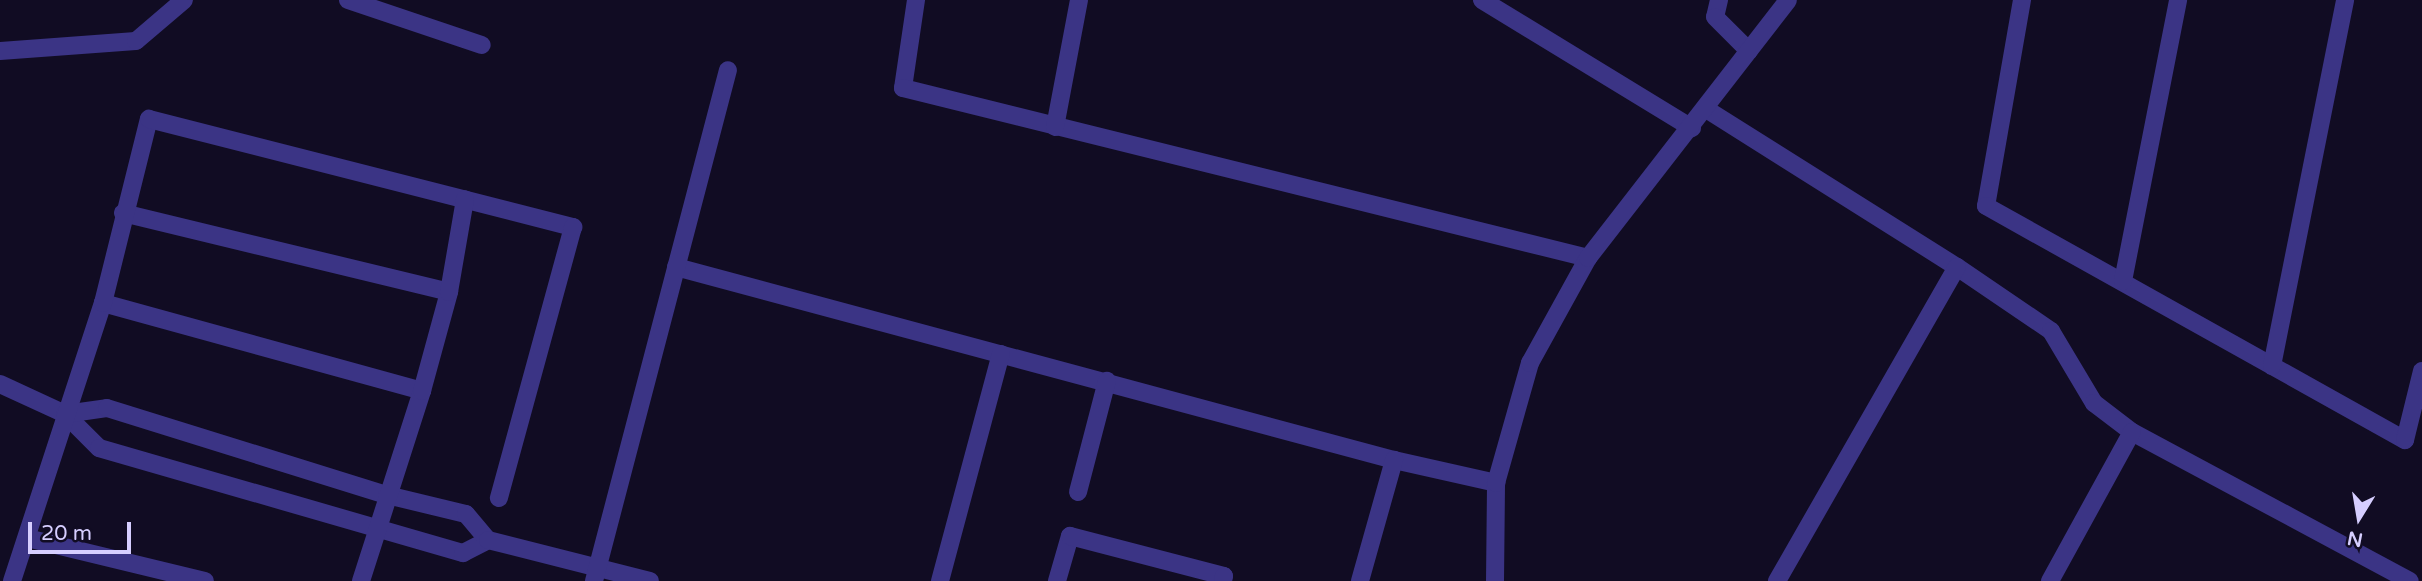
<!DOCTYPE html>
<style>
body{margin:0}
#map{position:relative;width:2422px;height:581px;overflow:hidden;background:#110c23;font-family:"Varela Round",sans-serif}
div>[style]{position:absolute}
.minor>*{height:18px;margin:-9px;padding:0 9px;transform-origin:9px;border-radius:9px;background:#3b3485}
span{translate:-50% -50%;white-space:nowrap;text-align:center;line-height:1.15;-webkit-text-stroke:7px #110c23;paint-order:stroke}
.north{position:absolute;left:2324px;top:483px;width:70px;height:70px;-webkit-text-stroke:5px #110c23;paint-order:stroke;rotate:191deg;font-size:19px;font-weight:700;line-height:28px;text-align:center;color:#d6ceff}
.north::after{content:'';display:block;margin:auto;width:24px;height:32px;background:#d6ceff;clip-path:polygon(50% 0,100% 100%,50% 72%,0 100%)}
.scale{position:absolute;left:28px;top:522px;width:103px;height:32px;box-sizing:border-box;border:4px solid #d6ceff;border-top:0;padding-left:9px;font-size:21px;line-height:24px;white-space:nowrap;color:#d6ceff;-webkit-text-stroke:5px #110c23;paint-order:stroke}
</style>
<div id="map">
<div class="minor">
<div style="left:348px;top:0;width:141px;rotate:18.6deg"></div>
<div style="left:916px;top:0;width:89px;rotate:98.4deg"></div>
<div style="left:903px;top:88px;width:706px;rotate:13.94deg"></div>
<div style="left:1482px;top:0;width:246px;rotate:31.4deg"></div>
<div style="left:1719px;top:0;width:17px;rotate:103deg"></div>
<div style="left:1715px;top:17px;width:48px;rotate:45deg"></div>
<div style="left:2022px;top:0;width:209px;rotate:99.9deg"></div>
<div style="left:1986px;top:206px;width:480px;rotate:29.2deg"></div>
<div style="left:2405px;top:440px;width:71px;rotate:-76.2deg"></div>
<div style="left:0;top:51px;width:136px;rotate:-4.2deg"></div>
<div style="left:136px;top:41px;width:63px;rotate:-40.5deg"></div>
<div style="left:1706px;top:109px;width:297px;rotate:32.2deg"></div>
<div style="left:1957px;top:267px;width:114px;rotate:34.2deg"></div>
<div style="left:2051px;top:331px;width:84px;rotate:59.2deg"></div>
<div style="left:2094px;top:403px;width:48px;rotate:37.3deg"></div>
<div style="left:2132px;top:432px;width:315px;rotate:28.2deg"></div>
<div style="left:1055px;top:127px;width:129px;rotate:-79.3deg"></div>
<div style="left:123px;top:213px;width:335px;rotate:13.6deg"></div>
<div style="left:676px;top:267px;width:743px;rotate:15.05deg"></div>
<div style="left:1394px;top:460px;width:105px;rotate:12.7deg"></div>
<div style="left:2123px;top:281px;width:286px;rotate:-78.9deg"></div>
<div style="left:103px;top:303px;width:331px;rotate:15.4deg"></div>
<div style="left:2272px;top:366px;width:373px;rotate:-78.7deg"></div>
<div style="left:0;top:384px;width:72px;rotate:24.8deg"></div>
<div style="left:65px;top:414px;width:48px;rotate:45deg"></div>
<div style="left:99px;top:448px;width:379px;rotate:16.1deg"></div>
<div style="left:463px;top:553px;width:28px;rotate:-27deg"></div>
<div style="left:65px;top:414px;width:42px;rotate:-8.1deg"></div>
<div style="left:107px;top:408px;width:293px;rotate:17.3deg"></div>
<div style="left:387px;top:495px;width:81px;rotate:13.5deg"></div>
<div style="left:466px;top:514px;width:34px;rotate:50deg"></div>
<div style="left:488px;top:540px;width:167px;rotate:14.2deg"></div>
<div style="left:1078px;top:492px;width:115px;rotate:-75.4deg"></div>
<div style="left:27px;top:538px;width:183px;rotate:13.6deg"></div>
<div style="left:12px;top:581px;width:293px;rotate:-71.9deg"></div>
<div style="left:103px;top:303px;width:190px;rotate:-76deg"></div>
<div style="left:149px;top:119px;width:438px;rotate:14.3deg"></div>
<div style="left:573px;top:227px;width:281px;rotate:105.3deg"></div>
<div style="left:361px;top:581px;width:200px;rotate:-72.2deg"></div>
<div style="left:422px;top:391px;width:103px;rotate:-74.7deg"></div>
<div style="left:449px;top:292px;width:94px;rotate:-80.2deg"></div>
<div style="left:594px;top:581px;width:528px;rotate:-75.31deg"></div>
<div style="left:940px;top:581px;width:235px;rotate:-75deg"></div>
<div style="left:1057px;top:581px;width:47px;rotate:-73.9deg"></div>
<div style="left:1070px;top:536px;width:159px;rotate:14.6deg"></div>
<div style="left:1224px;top:576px;width:5px;rotate:101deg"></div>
<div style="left:1360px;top:581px;width:126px;rotate:-74.3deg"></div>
<div style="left:1495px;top:581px;width:98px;rotate:-89.4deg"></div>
<div style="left:1496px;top:483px;width:125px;rotate:-74.2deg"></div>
<div style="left:1530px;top:363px;width:120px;rotate:-61.1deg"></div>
<div style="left:1588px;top:258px;width:326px;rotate:-52.2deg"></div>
<div style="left:1777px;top:581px;width:362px;rotate:-60.2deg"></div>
<div style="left:2050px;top:581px;width:170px;rotate:-61.2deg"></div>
</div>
<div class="north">N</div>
<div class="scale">20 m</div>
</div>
